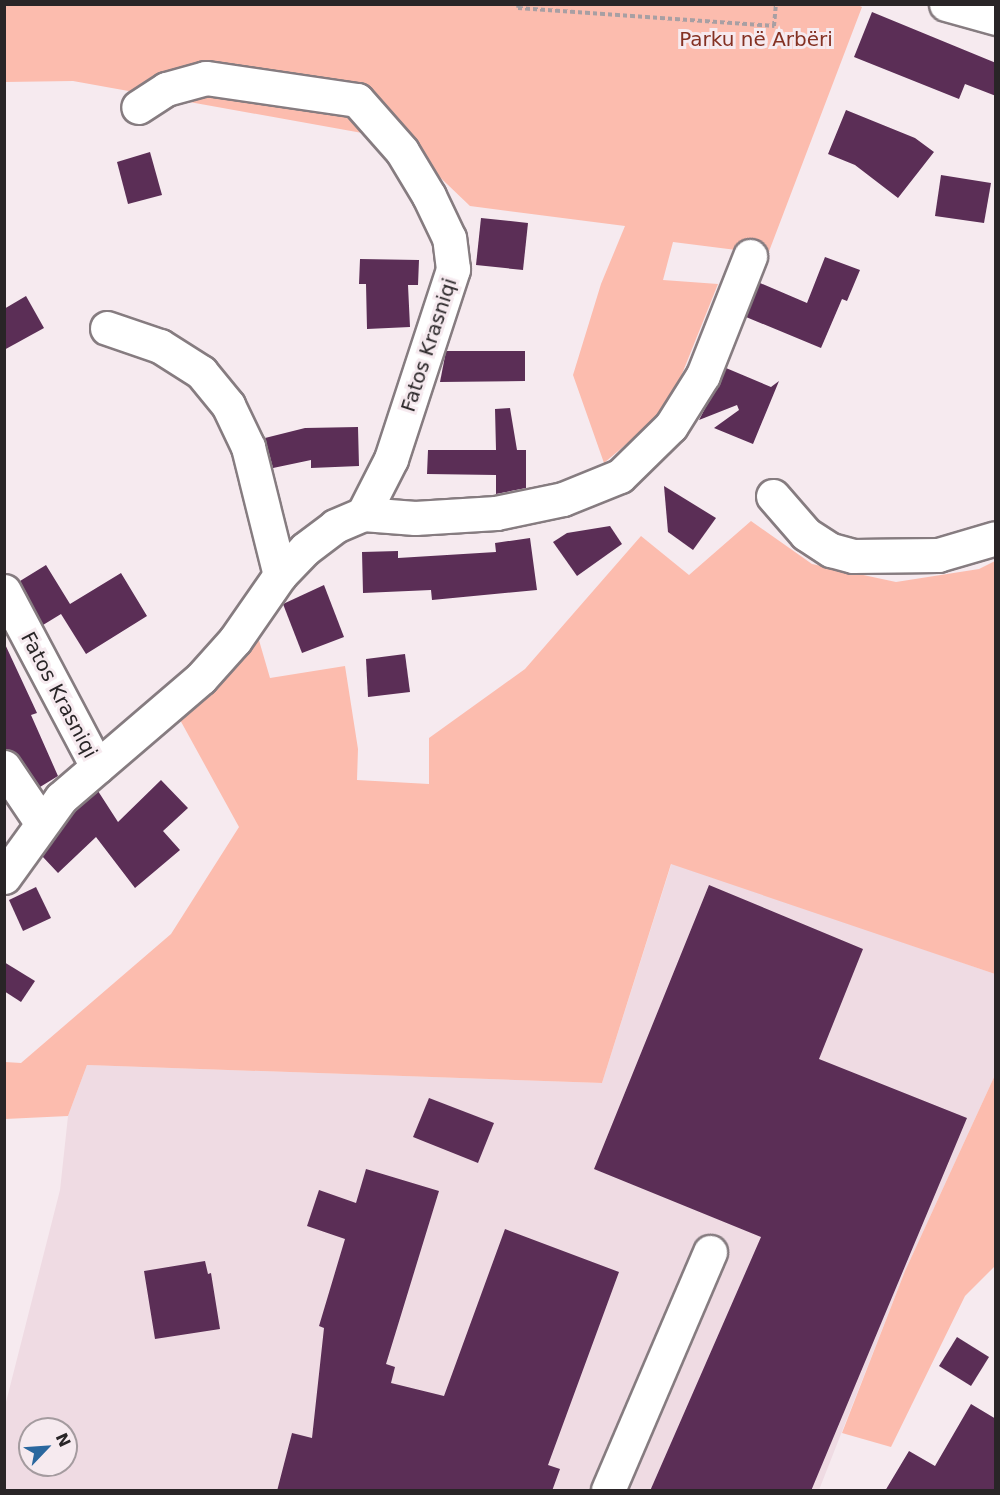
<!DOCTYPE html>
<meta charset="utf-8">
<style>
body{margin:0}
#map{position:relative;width:1000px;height:1495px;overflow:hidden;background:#f6eaef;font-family:"DejaVu Sans",sans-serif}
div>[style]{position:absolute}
.built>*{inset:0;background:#efdbe3}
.green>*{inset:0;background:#fcbcae}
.building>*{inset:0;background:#5b2e56}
.path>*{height:4px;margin-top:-2px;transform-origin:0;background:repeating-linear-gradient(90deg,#a89fa3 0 4.5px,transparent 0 7.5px)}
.roads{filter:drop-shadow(2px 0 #867c80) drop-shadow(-2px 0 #867c80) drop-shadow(0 2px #867c80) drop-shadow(0 -2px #867c80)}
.minor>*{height:33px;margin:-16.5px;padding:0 16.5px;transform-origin:16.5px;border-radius:16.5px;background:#fff}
span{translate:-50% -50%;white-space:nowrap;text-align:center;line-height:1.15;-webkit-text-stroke:6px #f6eaef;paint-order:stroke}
.park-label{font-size:20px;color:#843123}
.street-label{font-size:20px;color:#292527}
.frame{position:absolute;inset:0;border:6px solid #292527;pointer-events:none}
.north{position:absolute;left:18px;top:1417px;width:60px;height:60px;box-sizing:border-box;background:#f6eaef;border:2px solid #a49b9f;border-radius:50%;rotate:65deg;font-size:16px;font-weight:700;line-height:24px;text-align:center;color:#292527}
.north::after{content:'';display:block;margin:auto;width:21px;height:27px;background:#2a679e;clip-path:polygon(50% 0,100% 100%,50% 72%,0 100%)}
</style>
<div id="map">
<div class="built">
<div style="clip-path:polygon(evenodd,672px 862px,995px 974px,995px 1075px,905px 1271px,819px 1490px,5px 1490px,4px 1410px,60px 1190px,68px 1116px,87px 1065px,602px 1083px,672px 862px,30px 1429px,66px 1429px,66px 1465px,30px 1465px,30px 1429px)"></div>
</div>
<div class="green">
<div style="clip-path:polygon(855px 4px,862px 7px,768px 254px,673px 242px,663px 280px,718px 284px,668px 409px,604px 463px,573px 375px,601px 284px,625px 226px,470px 206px,401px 140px,73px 81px,5px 82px,4px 5px)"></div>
<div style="clip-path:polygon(751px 521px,812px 564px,896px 582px,979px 569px,995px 561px,995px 974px,671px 864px,602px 1083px,87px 1065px,68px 1116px,5px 1119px,5px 1062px,21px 1063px,171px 934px,239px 827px,179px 718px,256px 630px,270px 678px,345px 666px,358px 749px,357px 780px,429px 784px,429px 738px,525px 669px,641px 536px,689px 575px)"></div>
<div style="clip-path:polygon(995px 1075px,995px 1266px,965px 1296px,891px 1447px,842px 1433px,905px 1271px)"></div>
</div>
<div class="building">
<div style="clip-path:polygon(872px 12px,996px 63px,996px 96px,965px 84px,959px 99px,854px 57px)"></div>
<div style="clip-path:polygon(846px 110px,915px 138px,934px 152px,898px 198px,855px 165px,828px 154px)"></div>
<div style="clip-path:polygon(150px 152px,162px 195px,128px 204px,117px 162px)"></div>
<div style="clip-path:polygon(941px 175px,991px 183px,984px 223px,935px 216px)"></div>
<div style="clip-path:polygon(481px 218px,528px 223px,523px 270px,476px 265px)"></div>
<div style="clip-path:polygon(825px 257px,860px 270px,847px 301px,842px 299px,821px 348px,746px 317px,760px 283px,807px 303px)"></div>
<div style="clip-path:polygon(360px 259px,419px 260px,418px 285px,408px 285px,410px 327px,367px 329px,366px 284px,359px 284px)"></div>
<div style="clip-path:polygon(26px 296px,44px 328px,4px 350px,4px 309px)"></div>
<div style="clip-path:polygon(446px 351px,525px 351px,525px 381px,440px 382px)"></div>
<div style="clip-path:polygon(726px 368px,771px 387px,779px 381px,753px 444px,714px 428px,739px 410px,737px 405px,699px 420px)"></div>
<div style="clip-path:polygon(510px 408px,517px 450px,526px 450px,526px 488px,496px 494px,496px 475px,427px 474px,428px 450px,496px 450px,495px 409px)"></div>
<div style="clip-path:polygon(358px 427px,359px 466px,311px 468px,311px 460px,273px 468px,265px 438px,305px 428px)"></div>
<div style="clip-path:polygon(664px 486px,716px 518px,693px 550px,668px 532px)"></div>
<div style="clip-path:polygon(610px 526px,622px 544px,577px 576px,553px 542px,567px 533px)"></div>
<div style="clip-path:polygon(530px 538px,537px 590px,432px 600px,431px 590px,363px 593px,362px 552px,398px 551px,398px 558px,496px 552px,495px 543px)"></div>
<div style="clip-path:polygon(46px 565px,70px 604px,121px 573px,147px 616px,86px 654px,61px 614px,43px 625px,20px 581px)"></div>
<div style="clip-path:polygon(324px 585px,344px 637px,302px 653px,283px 604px)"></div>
<div style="clip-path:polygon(4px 642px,37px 713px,31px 715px,58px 776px,40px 787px,19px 756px,4px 749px)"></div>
<div style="clip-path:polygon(405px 654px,410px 692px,368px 697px,366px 659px)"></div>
<div style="clip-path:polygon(161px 780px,188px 808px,163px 831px,180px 850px,135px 888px,96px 837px,58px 873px,42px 856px,74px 812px,98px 791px,118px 822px)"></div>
<div style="clip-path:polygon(709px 885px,863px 949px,819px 1059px,967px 1118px,811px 1491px,650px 1491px,761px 1237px,594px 1169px)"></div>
<div style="clip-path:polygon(36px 887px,51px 918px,23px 931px,9px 900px)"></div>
<div style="clip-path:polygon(4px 962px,35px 981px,21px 1002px,4px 991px)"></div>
<div style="clip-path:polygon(429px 1098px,494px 1123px,478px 1163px,413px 1137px)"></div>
<div style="clip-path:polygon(366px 1169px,439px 1191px,386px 1364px,395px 1367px,391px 1383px,444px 1396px,505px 1229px,619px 1272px,548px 1465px,560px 1469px,552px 1491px,277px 1491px,292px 1433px,312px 1438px,324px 1328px,319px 1326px,345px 1239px,307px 1226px,319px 1190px,356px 1203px)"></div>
<div style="clip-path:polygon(205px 1261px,208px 1274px,211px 1273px,220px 1329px,155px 1339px,144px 1271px)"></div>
<div style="clip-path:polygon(957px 1337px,989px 1357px,971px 1386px,939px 1366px)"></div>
<div style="clip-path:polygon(971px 1404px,996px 1419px,996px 1491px,885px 1491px,909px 1451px,935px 1466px)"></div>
</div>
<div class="path">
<div style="left:519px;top:4px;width:4px;rotate:104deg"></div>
<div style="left:518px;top:8px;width:257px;rotate:4deg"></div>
<div style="left:774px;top:26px;width:22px;rotate:-85deg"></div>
</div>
<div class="roads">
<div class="minor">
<div style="left:946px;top:4px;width:52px;rotate:15.6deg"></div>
<div style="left:107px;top:328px;width:56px;rotate:18.8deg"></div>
<div style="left:160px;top:346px;width:49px;rotate:32.4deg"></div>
<div style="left:201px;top:372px;width:43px;rotate:50.7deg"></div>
<div style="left:228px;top:405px;width:47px;rotate:64.5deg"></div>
<div style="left:248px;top:447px;width:132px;rotate:76deg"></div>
<div style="left:773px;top:496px;width:50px;rotate:49deg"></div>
<div style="left:806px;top:534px;width:30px;rotate:33deg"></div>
<div style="left:831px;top:550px;width:23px;rotate:15deg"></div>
<div style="left:853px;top:556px;width:85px;rotate:-0.7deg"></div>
<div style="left:938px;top:555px;width:60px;rotate:-16.3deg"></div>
<div style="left:363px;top:514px;width:52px;rotate:4.4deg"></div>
<div style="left:415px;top:518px;width:81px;rotate:-3.5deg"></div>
<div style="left:496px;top:513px;width:68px;rotate:-11.8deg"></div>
<div style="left:563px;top:499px;width:61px;rotate:-22deg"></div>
<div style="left:620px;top:476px;width:71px;rotate:-44.4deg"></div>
<div style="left:671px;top:426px;width:60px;rotate:-57.9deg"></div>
<div style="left:703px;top:375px;width:128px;rotate:-68.4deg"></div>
<div style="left:4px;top:591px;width:199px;rotate:62.1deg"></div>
<div style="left:4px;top:767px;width:66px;rotate:56.1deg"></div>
<div style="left:4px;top:877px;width:97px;rotate:-54.2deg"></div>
<div style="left:61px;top:798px;width:184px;rotate:-40.6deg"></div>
<div style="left:201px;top:678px;width:51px;rotate:-48.2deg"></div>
<div style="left:235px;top:640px;width:79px;rotate:-55.3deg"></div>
<div style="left:280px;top:575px;width:36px;rotate:-46deg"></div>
<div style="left:305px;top:549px;width:38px;rotate:-37deg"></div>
<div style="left:335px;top:526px;width:30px;rotate:-23deg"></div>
<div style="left:363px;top:514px;width:62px;rotate:-63deg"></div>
<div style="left:391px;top:459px;width:200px;rotate:-71.9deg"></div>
<div style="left:453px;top:269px;width:31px;rotate:-97deg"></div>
<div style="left:449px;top:238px;width:47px;rotate:-115.5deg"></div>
<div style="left:429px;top:196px;width:52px;rotate:-121deg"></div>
<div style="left:402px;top:151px;width:68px;rotate:-131.4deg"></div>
<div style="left:357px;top:100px;width:153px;rotate:-171.7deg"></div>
<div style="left:206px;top:78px;width:41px;rotate:164.6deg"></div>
<div style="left:166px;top:89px;width:33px;rotate:147deg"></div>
<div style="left:608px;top:1490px;width:259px;rotate:-66.8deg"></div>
</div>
</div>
<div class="park-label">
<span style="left:756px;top:39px">Parku në Arbëri</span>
</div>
<div class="street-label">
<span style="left:429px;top:345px;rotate:-72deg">Fatos Krasniqi</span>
<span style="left:59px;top:695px;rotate:62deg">Fatos Krasniqi</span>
</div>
<div class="frame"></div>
<div class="north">N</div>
</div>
